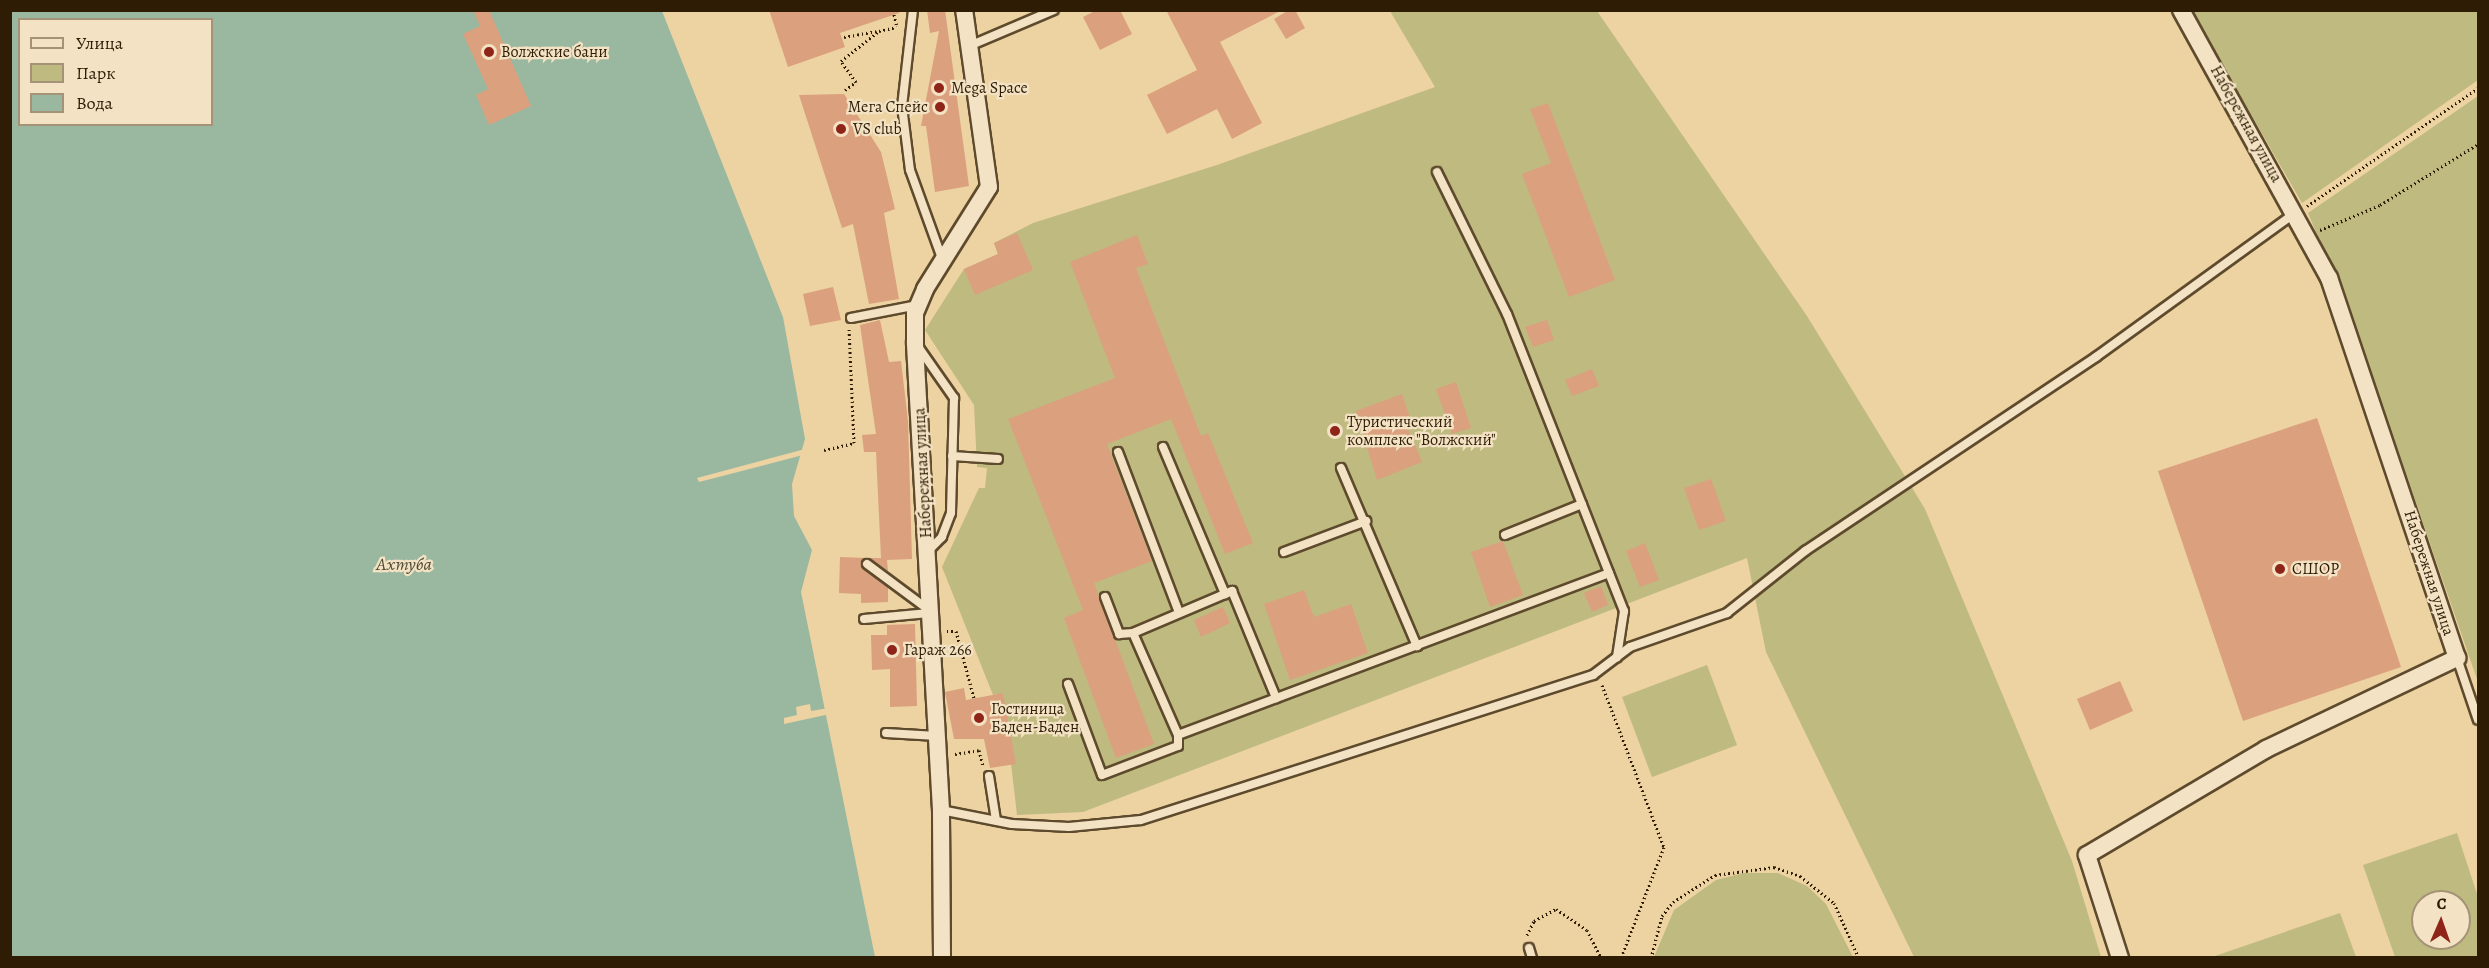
<!DOCTYPE html>
<meta charset="utf-8">
<style>
body{margin:0}
#map{position:relative;width:2489px;height:968px;overflow:hidden;background:#edd2a2;font-family:Alegreya,serif}
div>[style]{position:absolute}
.green>*{inset:0;background:#bfba80}
.water>*{inset:0;background:#9ab8a0}
.pier>*{inset:0;background:#edd2a2}
.building>*{inset:0;background:#dba07e}
.path>*{height:3px;margin-top:-1.5px;transform-origin:0;background:repeating-linear-gradient(90deg,#2e1c05 0 1.5px,transparent 0 4.5px)}
.roads{filter:drop-shadow(2px 0 #5e4a2c) drop-shadow(-2px 0 #5e4a2c) drop-shadow(0 2px #5e4a2c) drop-shadow(0 -2px #5e4a2c)}
.lane>*{height:8px;margin:-4px;padding:0 4px;transform-origin:4px;border-radius:4px;background:#f3e2c3}
.street>*{height:16px;margin:-8px;padding:0 8px;transform-origin:8px;border-radius:8px;background:#f3e2c3}
.dots>*{width:16px;height:16px;translate:-50% -50%;box-sizing:border-box;border:3px solid #f3e2c3;border-radius:50%}
span{translate:-50% -50%;white-space:nowrap;text-align:center;line-height:1.15;-webkit-text-stroke:4.5px #f3e2c3;paint-order:stroke}
.poi-label{font-size:16px;color:#2e1c05}
.left{translate:0 -50%;text-align:left}
.right{translate:-100% -50%;text-align:right}
.street-label{font-size:16px;color:#2e1c05}
.water-label{font-size:18px;color:#4e4b34;font-style:italic}
.frame{position:absolute;inset:0;border:12px solid #2e1c05;pointer-events:none}
.legend{position:absolute;left:18px;top:18px;width:195px;height:108px;box-sizing:border-box;background:#f3e2c3;border:2px solid #a49377;margin:0;padding:8px 10px;list-style:none;font-size:18px;color:#2e1c05}
.legend li{display:flex;align-items:center;gap:12px;height:30px}
.legend b{width:30px;border:2px solid #a49377}
.north{position:absolute;left:2411px;top:890px;width:60px;height:60px;box-sizing:border-box;background:#f3e2c3;border:2px solid #a49377;border-radius:50%;rotate:2deg;font-size:16px;font-weight:700;line-height:24px;text-align:center;color:#2e1c05}
.north::after{content:'';display:block;margin:auto;width:21px;height:27px;background:#8f2418;clip-path:polygon(50% 0,100% 100%,50% 72%,0 100%)}
</style>
<div id="map">
<div class="green">
<div style="clip-path:polygon(1390px 11px,1597px 11px,1807px 316px,1925px 509px,2072px 861px,2101px 957px,1914px 957px,1766px 652px,1747px 558px,1083px 812px,1017px 815px,1003px 694px,993px 695px,942px 567px,979px 488px,985px 488px,987px 468px,977px 467px,974px 405px,925px 330px,964px 269px,998px 254px,994px 243px,1033px 223px,1217px 165px,1435px 87px)"></div>
<div style="clip-path:polygon(2191px 11px,2478px 11px,2478px 80px,2302px 203px)"></div>
<div style="clip-path:polygon(2478px 96px,2478px 682px,2352px 318px,2308px 213px)"></div>
<div style="clip-path:polygon(1707px 665px,1737px 745px,1652px 777px,1622px 697px)"></div>
<div style="clip-path:polygon(evenodd,2457px 833px,2478px 897px,2478px 957px,2395px 957px,2363px 865px,2457px 833px,2423px 902px,2459px 902px,2459px 938px,2423px 938px,2423px 902px)"></div>
<div style="clip-path:polygon(1744px 873px,1778px 873px,1807px 886px,1826px 904px,1853px 957px,1654px 957px,1674px 910px,1716px 880px)"></div>
<div style="clip-path:polygon(2340px 913px,2356px 957px,2212px 957px)"></div>
</div>
<div class="water">
<div style="clip-path:polygon(evenodd,10px 11px,662px 11px,783px 317px,805px 439px,792px 484px,794px 516px,812px 550px,801px 592px,875px 957px,11px 957px,10px 11px,20px 20px,212px 20px,212px 124px,20px 124px,20px 20px)"></div>
</div>
<div class="pier">
<div style="clip-path:polygon(805px 449px,803px 455px,699px 482px,697px 478px)"></div>
<div style="clip-path:polygon(810px 704px,811px 711px,829px 708px,830px 714px,784px 724px,784px 718px,797px 715px,796px 707px)"></div>
</div>
<div class="building">
<div style="clip-path:polygon(473px 10px,489px 10px,531px 106px,489px 125px,476px 95px,488px 89px,463px 34px,480px 26px)"></div>
<div style="clip-path:polygon(769px 10px,899px 10px,899px 13px,840px 33px,845px 47px,788px 67px)"></div>
<div style="clip-path:polygon(927px 10px,945px 10px,969px 186px,935px 192px,926px 126px,921px 126px,939px 31px,930px 33px)"></div>
<div style="clip-path:polygon(1097px 10px,1120px 10px,1132px 34px,1100px 50px,1083px 17px)"></div>
<div style="clip-path:polygon(1166px 10px,1282px 10px,1220px 42px,1262px 123px,1232px 139px,1217px 109px,1167px 134px,1147px 95px,1197px 70px)"></div>
<div style="clip-path:polygon(1289px 10px,1295px 10px,1305px 28px,1286px 39px,1274px 19px)"></div>
<div style="clip-path:polygon(844px 94px,881px 152px,895px 209px,884px 213px,899px 299px,869px 304px,853px 224px,842px 228px,799px 95px)"></div>
<div style="clip-path:polygon(1548px 103px,1615px 280px,1569px 297px,1522px 174px,1551px 163px,1530px 109px)"></div>
<div style="clip-path:polygon(1017px 233px,1033px 270px,975px 295px,964px 269px,998px 254px,994px 243px)"></div>
<div style="clip-path:polygon(1137px 235px,1148px 264px,1136px 268px,1201px 436px,1208px 433px,1253px 543px,1225px 554px,1171px 419px,1107px 444px,1152px 561px,1094px 583px,1154px 744px,1116px 758px,1064px 618px,1083px 610px,1008px 419px,1115px 378px,1070px 262px)"></div>
<div style="clip-path:polygon(833px 287px,841px 320px,810px 326px,803px 294px)"></div>
<div style="clip-path:polygon(880px 320px,889px 362px,901px 361px,908px 421px,912px 559px,887px 560px,888px 571px,869px 558px,881px 558px,876px 452px,864px 452px,862px 435px,876px 434px,860px 325px)"></div>
<div style="clip-path:polygon(1547px 320px,1554px 340px,1533px 347px,1525px 327px)"></div>
<div style="clip-path:polygon(1592px 369px,1599px 386px,1572px 396px,1565px 380px)"></div>
<div style="clip-path:polygon(1456px 382px,1471px 428px,1452px 434px,1436px 389px)"></div>
<div style="clip-path:polygon(1402px 394px,1410px 417px,1404px 419px,1422px 462px,1377px 480px,1356px 411px)"></div>
<div style="clip-path:polygon(2317px 418px,2401px 667px,2243px 721px,2158px 471px)"></div>
<div style="clip-path:polygon(1711px 479px,1726px 521px,1699px 530px,1684px 488px)"></div>
<div style="clip-path:polygon(1503px 541px,1523px 595px,1490px 607px,1471px 552px)"></div>
<div style="clip-path:polygon(1645px 543px,1659px 580px,1640px 587px,1626px 551px)"></div>
<div style="clip-path:polygon(840px 557px,866px 558px,861px 567px,888px 587px,888px 602px,861px 603px,861px 594px,839px 593px)"></div>
<div style="clip-path:polygon(1601px 586px,1608px 605px,1592px 612px,1584px 593px)"></div>
<div style="clip-path:polygon(1304px 590px,1314px 617px,1351px 604px,1368px 653px,1290px 680px,1264px 604px)"></div>
<div style="clip-path:polygon(1223px 607px,1230px 623px,1201px 637px,1194px 620px)"></div>
<div style="clip-path:polygon(915px 624px,917px 706px,890px 707px,890px 669px,872px 670px,871px 635px,887px 635px,887px 625px)"></div>
<div style="clip-path:polygon(2120px 681px,2133px 711px,2090px 730px,2077px 699px)"></div>
<div style="clip-path:polygon(964px 688px,966px 700px,1003px 693px,1016px 764px,990px 768px,984px 739px,954px 739px,945px 692px)"></div>
</div>
<div class="path">
<div style="left:893px;top:10px;width:17px;rotate:77deg"></div>
<div style="left:844px;top:37px;width:34px;rotate:-10deg"></div>
<div style="left:845px;top:90px;width:14px;rotate:-36deg"></div>
<div style="left:856px;top:82px;width:26px;rotate:-126deg"></div>
<div style="left:841px;top:61px;width:48px;rotate:-38.3deg"></div>
<div style="left:879px;top:31px;width:18px;rotate:-13deg"></div>
<div style="left:2307px;top:206px;width:208px;rotate:-34.6deg"></div>
<div style="left:2320px;top:230px;width:65px;rotate:-22.6deg"></div>
<div style="left:2380px;top:205px;width:115px;rotate:-31.9deg"></div>
<div style="left:824px;top:450px;width:31px;rotate:-13deg"></div>
<div style="left:854px;top:443px;width:114px;rotate:-92.5deg"></div>
<div style="left:947px;top:631px;width:9px"></div>
<div style="left:956px;top:631px;width:69px;rotate:75deg"></div>
<div style="left:1602px;top:685px;width:173px;rotate:69.1deg"></div>
<div style="left:1664px;top:847px;width:119px;rotate:111.2deg"></div>
<div style="left:955px;top:754px;width:24px;rotate:-9deg"></div>
<div style="left:979px;top:750px;width:16px;rotate:76deg"></div>
<div style="left:1527px;top:935px;width:16px;rotate:-63deg"></div>
<div style="left:1534px;top:921px;width:25px;rotate:-29deg"></div>
<div style="left:1556px;top:909px;width:37px;rotate:34deg"></div>
<div style="left:1587px;top:930px;width:31px;rotate:63deg"></div>
<div style="left:1651px;top:958px;width:43px;rotate:-75.3deg"></div>
<div style="left:1662px;top:916px;width:18px;rotate:-52deg"></div>
<div style="left:1673px;top:902px;width:50px;rotate:-32.7deg"></div>
<div style="left:1715px;top:875px;width:60px;rotate:-7.7deg"></div>
<div style="left:1774px;top:867px;width:28px;rotate:19deg"></div>
<div style="left:1800px;top:876px;width:43px;rotate:38.5deg"></div>
<div style="left:1834px;top:903px;width:60px;rotate:65.6deg"></div>
</div>
<div class="roads">
<div class="lane">
<div style="left:913px;top:10px;width:97px;rotate:96.5deg"></div>
<div style="left:902px;top:106px;width:64px;rotate:82.9deg"></div>
<div style="left:910px;top:170px;width:97px;rotate:70.1deg"></div>
<div style="left:969px;top:46px;width:92px;rotate:-23deg"></div>
<div style="left:1437px;top:172px;width:158px;rotate:63.8deg"></div>
<div style="left:1507px;top:314px;width:278px;rotate:68.5deg"></div>
<div style="left:851px;top:318px;width:68px;rotate:-11deg"></div>
<div style="left:917px;top:345px;width:65px;rotate:55.1deg"></div>
<div style="left:954px;top:398px;width:115px;rotate:91.5deg"></div>
<div style="left:951px;top:513px;width:26px;rotate:111deg"></div>
<div style="left:942px;top:537px;width:21px;rotate:135deg"></div>
<div style="left:1163px;top:447px;width:160px;rotate:67.1deg"></div>
<div style="left:1118px;top:452px;width:172px;rotate:69.2deg"></div>
<div style="left:952px;top:456px;width:46px;rotate:3.7deg"></div>
<div style="left:1341px;top:468px;width:194px;rotate:66.9deg"></div>
<div style="left:1505px;top:535px;width:83px;rotate:-21.9deg"></div>
<div style="left:1284px;top:552px;width:88px;rotate:-20.7deg"></div>
<div style="left:867px;top:564px;width:77px;rotate:36.6deg"></div>
<div style="left:1105px;top:597px;width:40px;rotate:69deg"></div>
<div style="left:1119px;top:634px;width:14px;rotate:-4deg"></div>
<div style="left:1133px;top:633px;width:111px;rotate:66.2deg"></div>
<div style="left:1178px;top:735px;width:460px;rotate:-20.6deg"></div>
<div style="left:1609px;top:573px;width:41px;rotate:68.5deg"></div>
<div style="left:1624px;top:611px;width:47px;rotate:98.7deg"></div>
<div style="left:864px;top:619px;width:65px;rotate:-5.3deg"></div>
<div style="left:1133px;top:633px;width:108px;rotate:-23deg"></div>
<div style="left:1232px;top:591px;width:116px;rotate:67.6deg"></div>
<div style="left:2457px;top:658px;width:65px;rotate:71.3deg"></div>
<div style="left:1068px;top:684px;width:97px;rotate:69.5deg"></div>
<div style="left:1102px;top:775px;width:81px;rotate:-20.9deg"></div>
<div style="left:1178px;top:746px;width:11px;rotate:-90deg"></div>
<div style="left:886px;top:733px;width:51px;rotate:3.4deg"></div>
<div style="left:989px;top:776px;width:45px;rotate:81deg"></div>
<div style="left:941px;top:810px;width:72px;rotate:11.2deg"></div>
<div style="left:1012px;top:824px;width:57px;rotate:3deg"></div>
<div style="left:1069px;top:827px;width:72px;rotate:-5.6deg"></div>
<div style="left:1141px;top:820px;width:475px;rotate:-17.8deg"></div>
<div style="left:1593px;top:675px;width:46px;rotate:-37.1deg"></div>
<div style="left:1630px;top:647px;width:103px;rotate:-19.3deg"></div>
<div style="left:1727px;top:613px;width:100px;rotate:-38.5deg"></div>
<div style="left:1805px;top:551px;width:350px;rotate:-33.7deg"></div>
<div style="left:2096px;top:357px;width:246px;rotate:-35.9deg"></div>
<div style="left:1529px;top:948px;width:10px;rotate:73deg"></div>
</div>
<div class="street">
<div style="left:942px;top:958px;width:148px;rotate:-90.4deg"></div>
<div style="left:941px;top:810px;width:469px;rotate:-93.2deg"></div>
<div style="left:915px;top:342px;width:29px;rotate:-90deg"></div>
<div style="left:915px;top:313px;width:26px;rotate:-67deg"></div>
<div style="left:925px;top:289px;width:120px;rotate:-57.9deg"></div>
<div style="left:989px;top:187px;width:179px;rotate:-98deg"></div>
<div style="left:2120px;top:958px;width:108px;rotate:-107.8deg"></div>
<div style="left:2087px;top:855px;width:208px;rotate:-30.6deg"></div>
<div style="left:2266px;top:749px;width:212px;rotate:-25.5deg"></div>
<div style="left:2457px;top:658px;width:401px;rotate:-108.6deg"></div>
<div style="left:2329px;top:278px;width:306px;rotate:-118.9deg"></div>
</div>
</div>
<div class="dots">
<div style="left:489px;top:52px;background:#8f2418"></div>
<div style="left:939px;top:88px;background:#8f2418"></div>
<div style="left:940px;top:107px;background:#8f2418"></div>
<div style="left:841px;top:129px;background:#8f2418"></div>
<div style="left:1335px;top:431px;background:#8f2418"></div>
<div style="left:2280px;top:569px;background:#8f2418"></div>
<div style="left:892px;top:650px;background:#8f2418"></div>
<div style="left:979px;top:718px;background:#8f2418"></div>
</div>
<div class="poi-label">
<span class="left" style="left:501px;top:52px">Волжские бани</span>
<span class="left" style="left:951px;top:88px">Mega Space</span>
<span class="right" style="left:928px;top:107px">Мега Спейс</span>
<span class="left" style="left:853px;top:129px">VS club</span>
<span class="left" style="left:1347px;top:431px">Туристический<br>комплекс "Волжский"</span>
<span class="left" style="left:2292px;top:569px">СШОР</span>
<span class="left" style="left:904px;top:650px">Гараж 266</span>
<span class="left" style="left:991px;top:718px">Гостиница<br>Баден-Баден</span>
</div>
<div class="street-label">
<span style="left:2246px;top:124px;rotate:61deg">Набережная улица</span>
<span style="left:923px;top:473px;rotate:-93deg">Набережная улица</span>
<span style="left:2429px;top:573px;rotate:72deg">Набережная улица</span>
</div>
<div class="water-label">
<span style="left:404px;top:564px">Ахтуба</span>
</div>
<div class="frame"></div>
<ul class="legend">
<li><b style="height:8px;background:#f3e2c3"></b>Улица</li>
<li><b style="height:16px;background:#bfba80"></b>Парк</li>
<li><b style="height:16px;background:#9ab8a0"></b>Вода</li>
</ul>
<div class="north">С</div>
</div>
